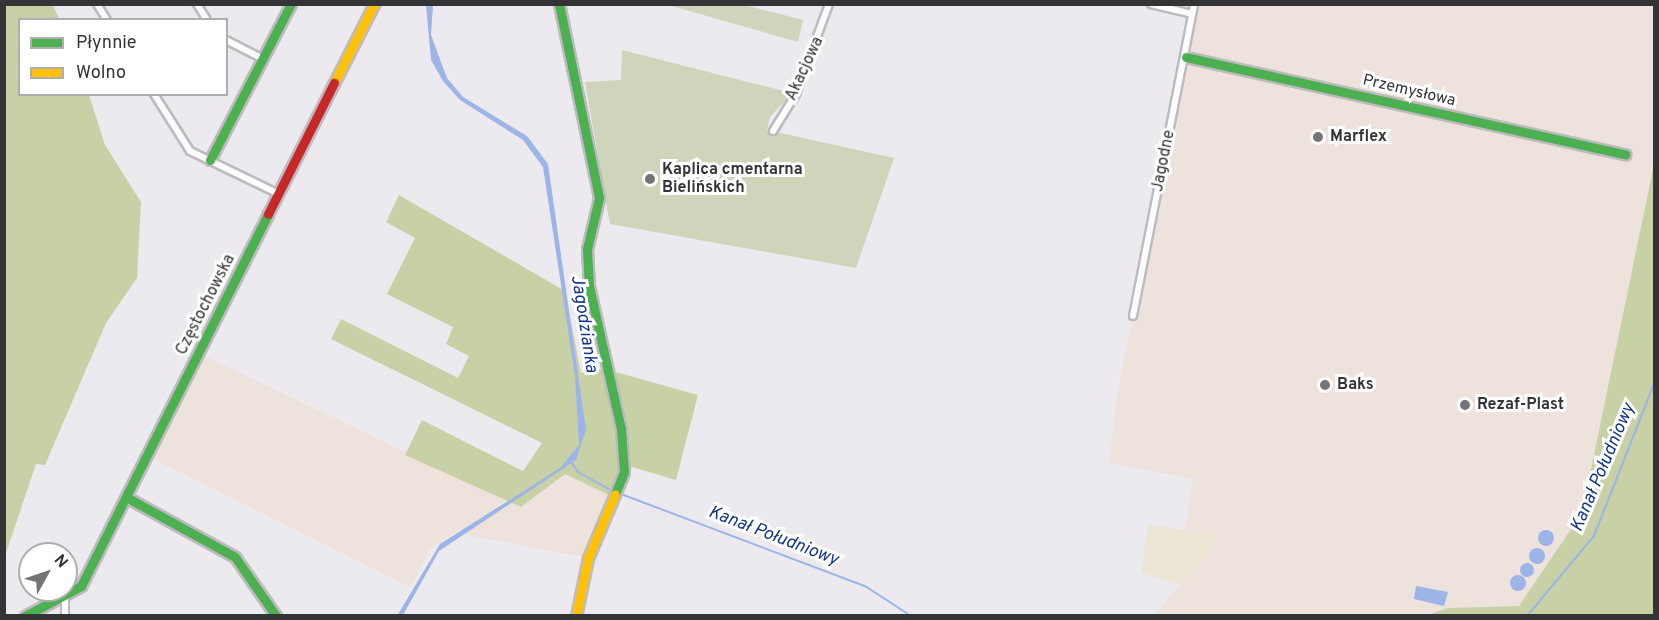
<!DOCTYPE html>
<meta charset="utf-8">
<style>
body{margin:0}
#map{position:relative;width:1659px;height:620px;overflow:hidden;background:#eceaef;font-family:Overpass,sans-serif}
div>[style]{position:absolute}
.industrial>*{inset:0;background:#eee2dc}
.green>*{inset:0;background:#ced5ba}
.forest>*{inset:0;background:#c7d1a5}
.sand>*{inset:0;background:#ebe5d3}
.water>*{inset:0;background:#9cb4e7}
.round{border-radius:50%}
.stream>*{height:2px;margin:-1px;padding:0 1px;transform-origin:1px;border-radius:1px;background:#9cb4e7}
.roads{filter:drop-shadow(2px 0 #bdbbbf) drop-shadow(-2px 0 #bdbbbf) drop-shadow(0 2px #bdbbbf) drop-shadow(0 -2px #bdbbbf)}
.street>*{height:6px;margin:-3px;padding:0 3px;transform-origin:3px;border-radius:3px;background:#fcfcfd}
.fast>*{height:9px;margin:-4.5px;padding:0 4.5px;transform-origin:4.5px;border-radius:4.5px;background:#4caf50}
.slow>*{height:9px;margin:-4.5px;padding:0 4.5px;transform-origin:4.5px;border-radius:4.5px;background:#ffc107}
.jam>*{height:9px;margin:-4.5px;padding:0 4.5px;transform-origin:4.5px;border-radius:4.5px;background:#c62828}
.dots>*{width:16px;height:16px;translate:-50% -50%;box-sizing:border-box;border:3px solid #fff;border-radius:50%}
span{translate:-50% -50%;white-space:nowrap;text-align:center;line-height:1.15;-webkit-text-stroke:6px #fff;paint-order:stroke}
.street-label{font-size:16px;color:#343336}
.poi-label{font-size:16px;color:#343336;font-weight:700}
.left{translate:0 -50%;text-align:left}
.water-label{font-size:18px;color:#133587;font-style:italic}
.frame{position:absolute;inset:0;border:6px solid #343336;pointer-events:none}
.legend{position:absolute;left:18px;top:18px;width:210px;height:78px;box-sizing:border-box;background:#fff;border:2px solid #aeadaf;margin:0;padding:8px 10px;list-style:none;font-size:18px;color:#343336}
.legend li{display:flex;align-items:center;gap:12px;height:30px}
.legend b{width:30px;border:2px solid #aeadaf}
.north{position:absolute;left:18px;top:542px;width:60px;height:60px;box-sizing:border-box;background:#fff;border:2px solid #aeadaf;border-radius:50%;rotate:50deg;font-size:16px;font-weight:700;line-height:24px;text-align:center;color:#343336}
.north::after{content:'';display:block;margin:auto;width:21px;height:27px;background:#747377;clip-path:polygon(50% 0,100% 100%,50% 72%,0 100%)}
</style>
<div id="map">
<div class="industrial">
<div style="clip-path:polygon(1194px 5px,1654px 5px,1654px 164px,1583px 512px,1519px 606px,1447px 608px,1428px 616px,1154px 615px,1220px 537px,1185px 530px,1193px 479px,1109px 463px,1117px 394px)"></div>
<div style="clip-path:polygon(205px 356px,520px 507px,565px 474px,613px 497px,588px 558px,455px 533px,431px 548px,410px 587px,153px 459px)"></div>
</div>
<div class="green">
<div style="clip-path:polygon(668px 5px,744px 5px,803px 20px,798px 42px)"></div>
<div style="clip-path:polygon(622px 50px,792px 93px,770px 117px,767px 130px,894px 158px,856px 268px,610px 224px,585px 82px,621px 80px)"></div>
</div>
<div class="forest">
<div style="clip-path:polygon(5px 4px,53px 5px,59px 19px,20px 20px,20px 94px,89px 95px,105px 145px,141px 202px,137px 278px,106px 323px,45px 465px,36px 464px,5px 556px)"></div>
<div style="clip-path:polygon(1654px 164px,1654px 615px,1428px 615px,1447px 608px,1519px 606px,1582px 513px)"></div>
<div style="clip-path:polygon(399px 195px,565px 291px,581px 373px,605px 369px,698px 395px,676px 480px,632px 467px,613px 497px,565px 474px,521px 507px,405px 455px,422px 420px,523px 471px,542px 443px,331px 339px,341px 319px,458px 378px,469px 356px,446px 344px,453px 327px,387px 294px,415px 238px,386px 222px)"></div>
</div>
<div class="sand">
<div style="clip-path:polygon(1148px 525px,1185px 530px,1220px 536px,1180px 585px,1141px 573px)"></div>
</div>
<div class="water">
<div style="clip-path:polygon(426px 5px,433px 5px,431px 35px,447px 78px,463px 97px,527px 136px,548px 164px,586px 430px,576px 460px,439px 551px,403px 615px,397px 616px,440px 544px,560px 468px,579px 445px,575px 376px,543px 167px,523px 140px,460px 100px,443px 81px,431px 60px)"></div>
<div class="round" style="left:1538px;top:530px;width:16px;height:16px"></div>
<div class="round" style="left:1529px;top:548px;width:16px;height:16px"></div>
<div class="round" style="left:1520px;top:563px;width:14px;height:14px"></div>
<div class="round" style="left:1510px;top:575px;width:16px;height:16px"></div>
<div style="clip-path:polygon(1416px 586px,1448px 592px,1444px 606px,1414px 599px)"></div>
</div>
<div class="stream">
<div style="left:572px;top:463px;width:11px;rotate:56deg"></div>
<div style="left:578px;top:472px;width:38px;rotate:29deg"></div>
<div style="left:621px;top:494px;width:261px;rotate:20.7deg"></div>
<div style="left:865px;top:586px;width:55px;rotate:33.1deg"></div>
<div style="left:1527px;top:616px;width:104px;rotate:-50.1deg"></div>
<div style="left:1594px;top:536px;width:163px;rotate:-68.5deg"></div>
</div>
<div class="roads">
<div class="street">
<div style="left:97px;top:4px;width:19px;rotate:58deg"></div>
<div style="left:197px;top:4px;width:19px;rotate:58deg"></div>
<div style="left:1151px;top:4px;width:42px;rotate:13.7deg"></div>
<div style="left:226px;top:40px;width:42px;rotate:27.2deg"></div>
<div style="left:154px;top:94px;width:67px;rotate:57.7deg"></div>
<div style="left:190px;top:151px;width:99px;rotate:25.8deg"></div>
<div style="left:773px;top:131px;width:44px;rotate:-58.1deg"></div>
<div style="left:796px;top:94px;width:96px;rotate:-69.9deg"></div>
<div style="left:1133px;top:316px;width:318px;rotate:-78.9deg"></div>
<div style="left:65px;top:599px;width:17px;rotate:90deg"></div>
</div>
<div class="fast">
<div style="left:559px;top:4px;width:198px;rotate:78.3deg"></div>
<div style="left:599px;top:198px;width:52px;rotate:103.2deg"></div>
<div style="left:587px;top:249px;width:37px;rotate:87deg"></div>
<div style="left:589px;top:286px;width:147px;rotate:77.4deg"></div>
<div style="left:621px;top:429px;width:43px;rotate:86deg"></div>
<div style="left:624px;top:472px;width:24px;rotate:112deg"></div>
<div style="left:1186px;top:57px;width:450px;rotate:12.5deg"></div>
<div style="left:210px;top:160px;width:176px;rotate:-62.6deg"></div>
<div style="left:126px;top:497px;width:124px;rotate:28.8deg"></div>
<div style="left:235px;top:557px;width:72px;rotate:55.2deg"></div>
<div style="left:25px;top:616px;width:64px;rotate:-28.2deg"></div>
<div style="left:81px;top:586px;width:416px;rotate:-63.3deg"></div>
</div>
<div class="slow">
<div style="left:334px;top:83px;width:89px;rotate:-63.1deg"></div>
<div style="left:576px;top:616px;width:59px;rotate:-78.3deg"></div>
<div style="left:588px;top:558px;width:69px;rotate:-67.1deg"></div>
</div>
<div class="jam">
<div style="left:268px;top:214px;width:147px;rotate:-63.3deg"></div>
</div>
</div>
<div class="dots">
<div style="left:1318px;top:137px;background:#747377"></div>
<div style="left:650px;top:179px;background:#747377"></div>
<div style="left:1325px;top:385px;background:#747377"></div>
<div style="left:1465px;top:405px;background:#747377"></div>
</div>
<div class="street-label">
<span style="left:805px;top:69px;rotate:-65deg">Akacjowa</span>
<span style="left:1409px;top:91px;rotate:13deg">Przemysłowa</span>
<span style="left:1164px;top:161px;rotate:-79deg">Jagodne</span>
<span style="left:206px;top:305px;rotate:-63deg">Częstochowska</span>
</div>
<div class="poi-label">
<span class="left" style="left:1330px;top:137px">Marflex</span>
<span class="left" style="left:662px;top:179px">Kaplica cmentarna<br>Bielińskich</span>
<span class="left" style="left:1337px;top:385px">Baks</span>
<span class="left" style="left:1477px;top:405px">Rezaf-Plast</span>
</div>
<div class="water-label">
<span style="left:583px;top:324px;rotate:81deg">Jagodzianka</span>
<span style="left:1604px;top:468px;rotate:-67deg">Kanał Południowy</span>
<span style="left:773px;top:537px;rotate:21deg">Kanał Południowy</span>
</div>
<div class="frame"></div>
<ul class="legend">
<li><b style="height:8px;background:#4caf50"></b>Płynnie</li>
<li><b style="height:8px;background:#ffc107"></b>Wolno</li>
</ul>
<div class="north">N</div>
</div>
